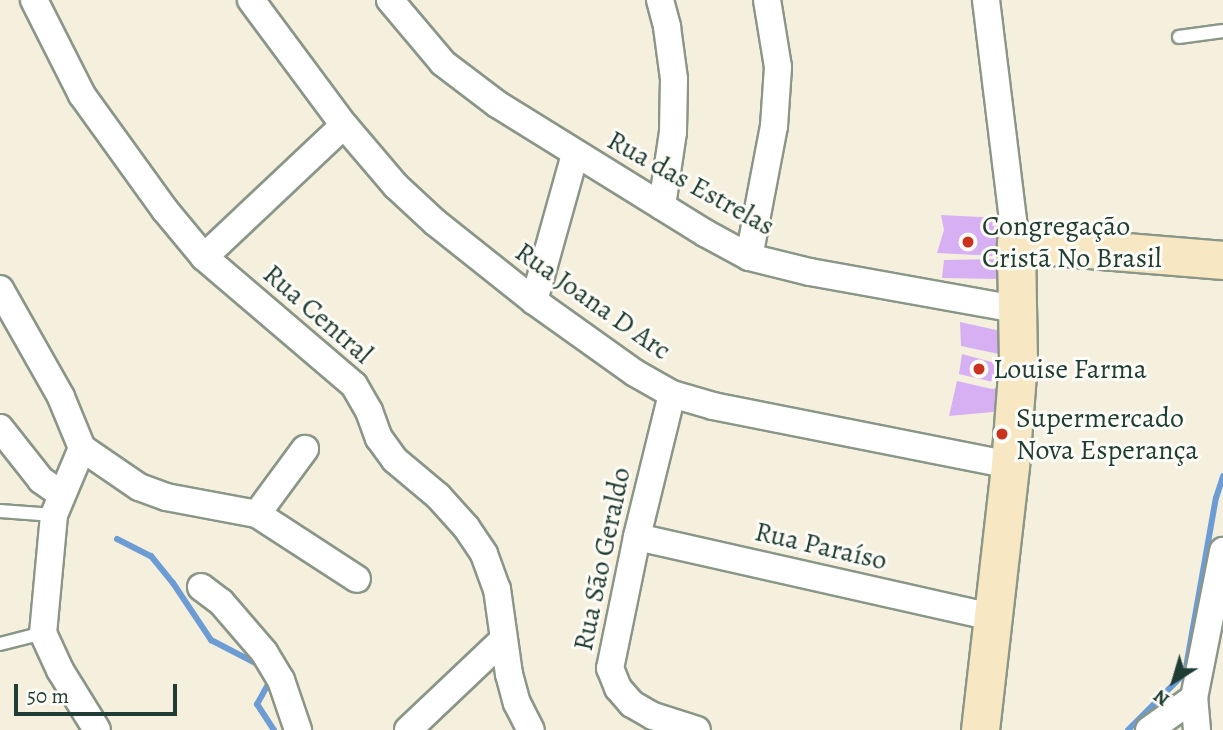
<!DOCTYPE html>
<meta charset="utf-8">
<style>
body{margin:0}
#map{position:relative;width:1223px;height:730px;overflow:hidden;background:#f4f0dd;font-family:Alegreya,serif}
div>[style]{position:absolute}
.stream>*{height:6px;margin:-3px;padding:0 3px;transform-origin:3px;border-radius:3px;background:#6d9cd5}
.building>*{inset:0;background:#d7b0f4}
.roads{filter:drop-shadow(2px 0 #8a9688) drop-shadow(-2px 0 #8a9688) drop-shadow(0 2px #8a9688) drop-shadow(0 -2px #8a9688)}
.lane>*{height:12px;margin:-6px;padding:0 6px;transform-origin:6px;border-radius:6px;background:#fff}
.street>*{height:26px;margin:-13px;padding:0 13px;transform-origin:13px;border-radius:13px;background:#fff}
.secondary>*{height:37px;margin:-18.5px;padding:0 18.5px;transform-origin:18.5px;border-radius:18.5px;background:#f7e8c3}
.dots>*{width:19px;height:19px;translate:-50% -50%;box-sizing:border-box;border:4px solid #fdfcf7;border-radius:50%}
span{translate:-50% -50%;white-space:nowrap;text-align:center;line-height:1.15;-webkit-text-stroke:6px #fdfcf7;paint-order:stroke}
.street-label{font-size:28px;color:#1f3d34}
.poi-label{font-size:28px;color:#1f3d34}
.left{translate:0 -50%;text-align:left}
.north{position:absolute;left:1139px;top:646px;width:70px;height:70px;-webkit-text-stroke:5px #fdfcf7;paint-order:stroke;rotate:217deg;font-size:19px;font-weight:700;line-height:28px;text-align:center;color:#1f3d34}
.north::after{content:'';display:block;margin:auto;width:24px;height:32px;background:#1f3d34;clip-path:polygon(50% 0,100% 100%,50% 72%,0 100%)}
.scale{position:absolute;left:14px;top:684px;width:163px;height:32px;box-sizing:border-box;border:4px solid #1f3d34;border-top:0;padding-left:9px;font-size:21px;line-height:24px;white-space:nowrap;color:#1f3d34;-webkit-text-stroke:5px #fdfcf7;paint-order:stroke}
</style>
<div id="map">
<div class="stream">
<div style="left:117px;top:539px;width:38px;rotate:27deg"></div>
<div style="left:151px;top:556px;width:35px;rotate:51deg"></div>
<div style="left:173px;top:583px;width:69px;rotate:56.3deg"></div>
<div style="left:211px;top:640px;width:56px;rotate:27.5deg"></div>
<div style="left:271px;top:679px;width:29px;rotate:119deg"></div>
<div style="left:257px;top:704px;width:31px;rotate:57deg"></div>
<div style="left:1128px;top:730px;width:81px;rotate:-45deg"></div>
<div style="left:1185px;top:673px;width:178px;rotate:-80deg"></div>
<div style="left:1216px;top:498px;width:23px;rotate:-72deg"></div>
</div>
<div class="building">
<div style="clip-path:polygon(941px 215px,1000px 218px,994px 256px,937px 253px,944px 230px)"></div>
<div style="clip-path:polygon(999px 259px,1000px 279px,942px 278px,944px 260px)"></div>
<div style="clip-path:polygon(960px 322px,1001px 331px,1004px 355px,961px 346px)"></div>
<div style="clip-path:polygon(962px 354px,999px 364px,993px 382px,959px 374px)"></div>
<div style="clip-path:polygon(957px 381px,992px 389px,1005px 386px,998px 415px,993px 412px,949px 416px)"></div>
</div>
<div class="roads">
<div class="lane">
<div style="left:1179px;top:37px;width:44px;rotate:-7.8deg"></div>
<div style="left:0;top:511px;width:54px;rotate:4.2deg"></div>
<div style="left:0;top:644px;width:44px;rotate:-14.3deg"></div>
</div>
<div class="street">
<div style="left:34px;top:0;width:106px;rotate:63.2deg"></div>
<div style="left:82px;top:95px;width:142px;rotate:54.2deg"></div>
<div style="left:165px;top:210px;width:61px;rotate:50.3deg"></div>
<div style="left:204px;top:257px;width:197px;rotate:40.5deg"></div>
<div style="left:354px;top:385px;width:30px;rotate:60deg"></div>
<div style="left:369px;top:411px;width:29px;rotate:70deg"></div>
<div style="left:379px;top:438px;width:27px;rotate:54deg"></div>
<div style="left:395px;top:460px;width:56px;rotate:39.9deg"></div>
<div style="left:438px;top:496px;width:42px;rotate:47.9deg"></div>
<div style="left:466px;top:527px;width:32px;rotate:56deg"></div>
<div style="left:484px;top:554px;width:37px;rotate:70deg"></div>
<div style="left:497px;top:589px;width:86px;rotate:82deg"></div>
<div style="left:509px;top:674px;width:30px;rotate:75deg"></div>
<div style="left:517px;top:703px;width:30px;rotate:63deg"></div>
<div style="left:251px;top:0;width:156px;rotate:53.4deg"></div>
<div style="left:344px;top:125px;width:80px;rotate:49.6deg"></div>
<div style="left:396px;top:186px;width:54px;rotate:42.8deg"></div>
<div style="left:436px;top:223px;width:125px;rotate:38.5deg"></div>
<div style="left:534px;top:301px;width:124px;rotate:35.5deg"></div>
<div style="left:635px;top:373px;width:43px;rotate:29.6deg"></div>
<div style="left:672px;top:394px;width:43px;rotate:16.3deg"></div>
<div style="left:713px;top:406px;width:303px;rotate:11.2deg"></div>
<div style="left:390px;top:0;width:82px;rotate:49.9deg"></div>
<div style="left:443px;top:63px;width:68px;rotate:37.2deg"></div>
<div style="left:497px;top:104px;width:245px;rotate:31.8deg"></div>
<div style="left:705px;top:233px;width:50px;rotate:28.6deg"></div>
<div style="left:749px;top:257px;width:63px;rotate:13.8deg"></div>
<div style="left:810px;top:272px;width:209px;rotate:10.2deg"></div>
<div style="left:660px;top:0;width:28px;rotate:75deg"></div>
<div style="left:667px;top:27px;width:52px;rotate:82.3deg"></div>
<div style="left:674px;top:79px;width:53px;rotate:91.1deg"></div>
<div style="left:673px;top:132px;width:75px;rotate:98.5deg"></div>
<div style="left:986px;top:0;width:245px;rotate:83deg"></div>
<div style="left:204px;top:257px;width:192px;rotate:-43.3deg"></div>
<div style="left:749px;top:257px;width:133px;rotate:-79.2deg"></div>
<div style="left:774px;top:126px;width:59px;rotate:-86.1deg"></div>
<div style="left:778px;top:67px;width:68px;rotate:-99.3deg"></div>
<div style="left:0;top:289px;width:124px;rotate:60.5deg"></div>
<div style="left:61px;top:397px;width:55px;rotate:67.6deg"></div>
<div style="left:534px;top:301px;width:153px;rotate:-74.4deg"></div>
<div style="left:672px;top:394px;width:147px;rotate:103.8deg"></div>
<div style="left:637px;top:537px;width:134px;rotate:101.6deg"></div>
<div style="left:610px;top:668px;width:22px;rotate:68deg"></div>
<div style="left:618px;top:688px;width:21px;rotate:49deg"></div>
<div style="left:632px;top:704px;width:24px;rotate:30deg"></div>
<div style="left:653px;top:716px;width:46px;rotate:17.7deg"></div>
<div style="left:0;top:428px;width:66px;rotate:51.7deg"></div>
<div style="left:41px;top:480px;width:24px;rotate:35deg"></div>
<div style="left:82px;top:448px;width:73px;rotate:112.7deg"></div>
<div style="left:54px;top:515px;width:119px;rotate:95.3deg"></div>
<div style="left:43px;top:633px;width:41px;rotate:65.3deg"></div>
<div style="left:60px;top:670px;width:70px;rotate:58.3deg"></div>
<div style="left:82px;top:448px;width:69px;rotate:34.4deg"></div>
<div style="left:139px;top:487px;width:29px;rotate:20deg"></div>
<div style="left:166px;top:497px;width:93px;rotate:10.6deg"></div>
<div style="left:257px;top:514px;width:81px;rotate:-53.6deg"></div>
<div style="left:257px;top:514px;width:119px;rotate:33deg"></div>
<div style="left:637px;top:537px;width:364px;rotate:12.7deg"></div>
<div style="left:201px;top:587px;width:25px;rotate:37deg"></div>
<div style="left:221px;top:602px;width:66px;rotate:49.3deg"></div>
<div style="left:264px;top:652px;width:33px;rotate:59deg"></div>
<div style="left:281px;top:680px;width:53px;rotate:71.2deg"></div>
<div style="left:408px;top:730px;width:131px;rotate:-43.5deg"></div>
<div style="left:1149px;top:730px;width:55px;rotate:-35.4deg"></div>
<div style="left:1197px;top:730px;width:32px;rotate:-95deg"></div>
<div style="left:1194px;top:698px;width:150px;rotate:-78.8deg"></div>
</div>
<div class="secondary">
<div style="left:980px;top:730px;width:267px;rotate:-83.5deg"></div>
<div style="left:1010px;top:465px;width:104px;rotate:-85.6deg"></div>
<div style="left:1018px;top:361px;width:118px;rotate:-91deg"></div>
<div style="left:1016px;top:243px;width:208px;rotate:4.7deg"></div>
</div>
</div>
<div class="dots">
<div style="left:968px;top:242px;background:#c8321e"></div>
<div style="left:979px;top:369px;background:#c8321e"></div>
<div style="left:1002px;top:434px;background:#c8321e"></div>
</div>
<div class="street-label">
<span style="left:691px;top:183px;rotate:29deg">Rua das Estrelas</span>
<span style="left:593px;top:301px;rotate:35deg">Rua Joana D Arc</span>
<span style="left:318px;top:314px;rotate:41deg">Rua Central</span>
<span style="left:821px;top:546px;rotate:13deg">Rua Paraíso</span>
<span style="left:602px;top:559px;rotate:-78deg">Rua São Geraldo</span>
</div>
<div class="poi-label">
<span class="left" style="left:982px;top:242px">Congregação<br>Cristã No Brasil</span>
<span class="left" style="left:993px;top:369px">Louise Farma</span>
<span class="left" style="left:1016px;top:434px">Supermercado<br>Nova Esperança</span>
</div>
<div class="north">N</div>
<div class="scale">50 m</div>
</div>
